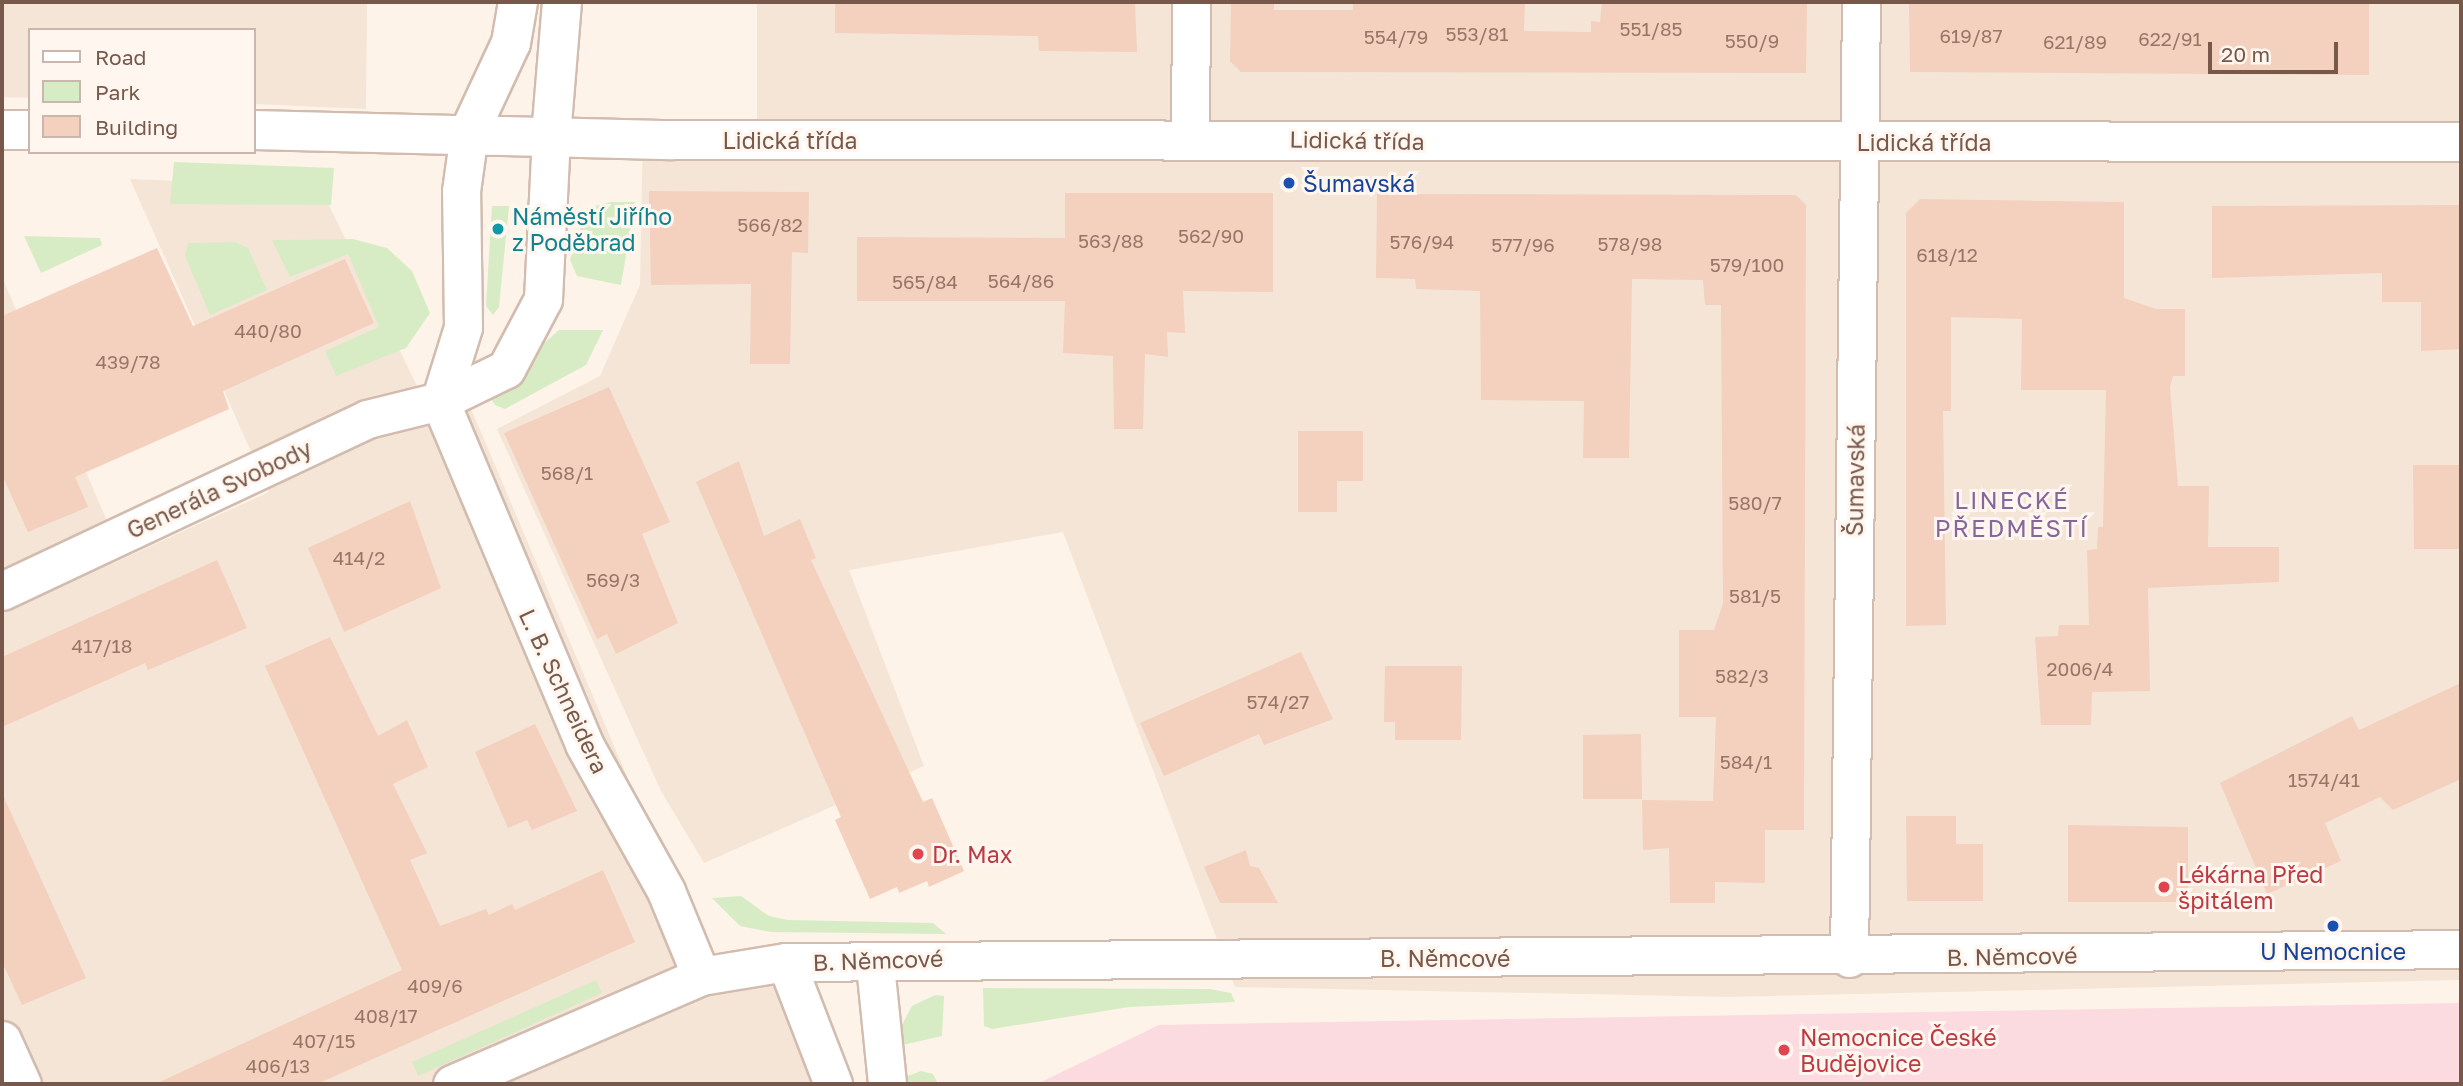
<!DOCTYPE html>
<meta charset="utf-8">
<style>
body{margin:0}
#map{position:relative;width:2463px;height:1086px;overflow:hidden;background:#fdf3e8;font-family:"Golos Text",sans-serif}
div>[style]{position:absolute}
.residential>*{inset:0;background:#f5e5d6}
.medical>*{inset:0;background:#fbdae0}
.green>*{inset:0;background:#d7ecc5}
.building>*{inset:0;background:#f4d0be}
.roads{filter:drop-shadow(2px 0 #d2bcaf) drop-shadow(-2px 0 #d2bcaf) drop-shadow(0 2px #d2bcaf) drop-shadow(0 -2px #d2bcaf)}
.minor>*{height:37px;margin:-18.5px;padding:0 18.5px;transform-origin:18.5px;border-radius:18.5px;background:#fff}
.tertiary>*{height:38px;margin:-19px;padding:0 19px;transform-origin:19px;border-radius:19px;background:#fff}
.dots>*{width:19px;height:19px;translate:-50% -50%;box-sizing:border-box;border:4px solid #fff7ef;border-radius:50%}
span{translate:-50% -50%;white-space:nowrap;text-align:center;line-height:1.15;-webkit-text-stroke:6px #fff7ef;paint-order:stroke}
.number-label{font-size:19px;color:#977667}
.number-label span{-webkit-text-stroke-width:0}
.street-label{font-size:23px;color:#78584a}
.transit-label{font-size:23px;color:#164399}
.left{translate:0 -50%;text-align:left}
.culture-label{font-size:23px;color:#0d838f}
.health-label{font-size:23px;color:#be3a42}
.neighbourhood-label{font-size:24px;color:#86669c;letter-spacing:2px}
.frame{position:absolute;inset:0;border:4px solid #78584a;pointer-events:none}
.legend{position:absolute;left:28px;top:28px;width:228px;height:126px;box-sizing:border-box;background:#fff7ef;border:2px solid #c9b7ad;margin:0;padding:9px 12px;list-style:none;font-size:21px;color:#78584a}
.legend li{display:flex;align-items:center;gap:14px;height:35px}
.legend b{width:35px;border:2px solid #c9b7ad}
.scale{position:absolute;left:2208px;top:42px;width:130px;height:32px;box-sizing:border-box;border:4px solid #78584a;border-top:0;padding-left:9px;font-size:21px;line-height:24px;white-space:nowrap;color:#78584a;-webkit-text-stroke:5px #fff7ef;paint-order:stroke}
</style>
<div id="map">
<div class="residential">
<div style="clip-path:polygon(2px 2px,367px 2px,366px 109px,254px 104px,254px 30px,30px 30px,30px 98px,2px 97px)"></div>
<div style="clip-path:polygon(757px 2px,2461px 2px,2461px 980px,1728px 997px,1235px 987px,1063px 532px,849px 570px,924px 766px,704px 863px,661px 791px,497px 429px,600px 376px,640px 285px,643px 125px,757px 124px)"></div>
<div style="clip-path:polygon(130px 179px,320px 187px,421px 394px,461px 385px,706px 963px,791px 951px,853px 1084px,2px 1084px,2px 614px,269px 492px)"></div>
<div style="clip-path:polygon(2px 277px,107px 521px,2px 571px)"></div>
</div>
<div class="medical">
<div style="clip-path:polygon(2461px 1003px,2461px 1084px,1037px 1084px,1159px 1025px)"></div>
</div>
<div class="green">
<div style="clip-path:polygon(174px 162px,334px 168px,331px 205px,170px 204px)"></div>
<div style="clip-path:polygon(611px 202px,635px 202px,621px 285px,577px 276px,570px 260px,587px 208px)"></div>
<div style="clip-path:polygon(492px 206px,509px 206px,499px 307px,493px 315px,486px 306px)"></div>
<div style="clip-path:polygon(24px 236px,100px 238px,102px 245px,41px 273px)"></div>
<div style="clip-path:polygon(353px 239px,387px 248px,412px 271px,430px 313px,406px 348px,336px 376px,325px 351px,379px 327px,348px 254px,290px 277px,272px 240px)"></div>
<div style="clip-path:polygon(235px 242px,248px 248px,267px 290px,210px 315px,185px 256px,188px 243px)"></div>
<div style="clip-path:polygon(559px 330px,603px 330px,586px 365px,505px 409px,495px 405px,487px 393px)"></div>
<div style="clip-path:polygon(741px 896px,769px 916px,788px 920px,933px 923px,946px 934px,771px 932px,740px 926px,712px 898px)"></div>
<div style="clip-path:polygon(596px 980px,602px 993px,418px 1076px,412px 1062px)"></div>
<div style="clip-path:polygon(983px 988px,1210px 989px,1231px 993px,1235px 1002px,1129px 1007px,992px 1029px,984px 1026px)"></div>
<div style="clip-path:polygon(935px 995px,944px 996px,942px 1036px,898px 1046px,897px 1034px,912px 1006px)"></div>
<div style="clip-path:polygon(921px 1071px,933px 1074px,938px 1084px,908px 1084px,908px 1076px)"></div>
</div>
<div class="building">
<div style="clip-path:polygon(835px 2px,1135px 2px,1137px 52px,1039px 51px,1038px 36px,835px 33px)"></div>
<div style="clip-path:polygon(1231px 2px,1274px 2px,1274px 10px,1353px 10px,1353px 2px,1525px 2px,1524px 31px,1591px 32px,1591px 21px,1600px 22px,1602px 2px,1807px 2px,1806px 73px,1241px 72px,1230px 61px)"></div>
<div style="clip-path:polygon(1909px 2px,2369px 2px,2369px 75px,1910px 72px)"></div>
<div style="clip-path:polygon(649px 191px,809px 192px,808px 253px,792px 252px,790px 364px,750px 364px,751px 284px,651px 285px)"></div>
<div style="clip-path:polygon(1065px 193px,1273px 193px,1273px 292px,1183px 291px,1185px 333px,1167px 332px,1168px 357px,1145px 354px,1143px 429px,1114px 429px,1113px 356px,1063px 353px,1065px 301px,857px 301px,857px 237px,1065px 238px)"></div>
<div style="clip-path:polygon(1377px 194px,1796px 195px,1806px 205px,1804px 830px,1765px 830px,1765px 883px,1715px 882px,1715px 903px,1670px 903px,1669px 848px,1643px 850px,1642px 800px,1713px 801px,1716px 717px,1679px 717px,1679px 630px,1714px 630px,1723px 603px,1721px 305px,1705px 305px,1703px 280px,1632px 279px,1629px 458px,1583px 458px,1584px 401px,1481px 400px,1480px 291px,1416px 289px,1415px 279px,1376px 278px)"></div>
<div style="clip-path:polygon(1920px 199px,2124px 202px,2124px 298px,2156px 309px,2185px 309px,2185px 376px,2173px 376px,2170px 387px,2178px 486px,2209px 486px,2208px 547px,2279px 547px,2279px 582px,2148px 588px,2150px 691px,2092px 692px,2091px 725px,2041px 725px,2035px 637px,2058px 636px,2059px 625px,2089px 625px,2087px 550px,2097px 549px,2098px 527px,2103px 527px,2106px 390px,2021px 390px,2022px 319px,1951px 317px,1951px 411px,1943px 411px,1946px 625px,1906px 626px,1906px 213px)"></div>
<div style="clip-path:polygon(2461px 205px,2461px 349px,2421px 351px,2421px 302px,2382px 302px,2382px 273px,2212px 278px,2212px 206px)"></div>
<div style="clip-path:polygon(157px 248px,193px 326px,345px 259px,374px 323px,223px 391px,229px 409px,75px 477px,88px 507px,28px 532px,2px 475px,2px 316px)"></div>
<div style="clip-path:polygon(609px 387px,670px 522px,642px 534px,678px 623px,616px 654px,607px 634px,597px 639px,504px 433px)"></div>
<div style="clip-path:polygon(1298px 431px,1363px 431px,1363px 481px,1337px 481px,1337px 512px,1298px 512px)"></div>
<div style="clip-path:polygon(739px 461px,764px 536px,800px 519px,816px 558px,811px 560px,923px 802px,932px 798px,964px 871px,929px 887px,927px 881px,899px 893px,897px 887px,870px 899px,835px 820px,841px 817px,696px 482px)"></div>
<div style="clip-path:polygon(2413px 465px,2461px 465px,2461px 549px,2414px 549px)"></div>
<div style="clip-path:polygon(410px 501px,441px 588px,344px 632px,308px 548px)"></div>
<div style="clip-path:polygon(217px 560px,247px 628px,148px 670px,145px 663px,2px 727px,2px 657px)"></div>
<div style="clip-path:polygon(330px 637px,378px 736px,407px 720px,428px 767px,393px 784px,427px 853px,410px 860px,440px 926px,486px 909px,489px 915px,512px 904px,515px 910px,603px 870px,635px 942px,317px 1084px,155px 1084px,402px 970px,265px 666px)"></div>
<div style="clip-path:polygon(1301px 652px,1333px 719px,1264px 745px,1259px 734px,1164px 776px,1140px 723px)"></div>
<div style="clip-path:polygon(1385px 666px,1462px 666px,1461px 740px,1395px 740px,1395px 722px,1384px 722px)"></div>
<div style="clip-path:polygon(2461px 683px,2461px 779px,2393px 810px,2380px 797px,2325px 823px,2341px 861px,2267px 894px,2220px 783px,2352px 716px,2359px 730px)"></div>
<div style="clip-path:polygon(535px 724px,577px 811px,532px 830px,527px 820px,508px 828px,475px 752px)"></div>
<div style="clip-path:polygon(1641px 734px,1642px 799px,1583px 799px,1583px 735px)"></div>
<div style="clip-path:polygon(2px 793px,86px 978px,22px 1005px,2px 962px)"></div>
<div style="clip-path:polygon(1906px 816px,1956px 816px,1956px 844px,1983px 844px,1983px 901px,1907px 901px)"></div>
<div style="clip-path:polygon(2068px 825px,2188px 827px,2188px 902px,2068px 902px)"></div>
<div style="clip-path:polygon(1246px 850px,1250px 866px,1259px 868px,1278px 903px,1220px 903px,1204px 867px)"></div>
</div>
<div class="roads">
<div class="minor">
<div style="left:1190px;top:140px;width:138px;rotate:-89.6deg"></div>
<div style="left:440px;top:401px;width:372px;rotate:67.2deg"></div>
<div style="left:584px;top:744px;width:168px;rotate:60.8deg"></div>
<div style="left:666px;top:891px;width:92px;rotate:67.6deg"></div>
<div style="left:440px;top:401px;width:77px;rotate:-72.7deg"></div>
<div style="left:463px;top:327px;width:136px;rotate:-90.8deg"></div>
<div style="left:461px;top:191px;width:59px;rotate:-82.1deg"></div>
<div style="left:2px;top:591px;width:403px;rotate:-25.2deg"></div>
<div style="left:367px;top:419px;width:75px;rotate:-13.9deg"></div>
<div style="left:440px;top:401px;width:73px;rotate:-25.9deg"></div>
<div style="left:506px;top:369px;width:79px;rotate:-62.1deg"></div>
<div style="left:543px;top:299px;width:163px;rotate:-87.2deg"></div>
<div style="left:1849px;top:958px;width:956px;rotate:-89.28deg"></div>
<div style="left:786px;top:962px;width:131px;rotate:68.9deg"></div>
<div style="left:875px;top:965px;width:120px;rotate:84.2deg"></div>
<div style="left:2px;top:1040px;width:48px;rotate:65.6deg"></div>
<div style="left:452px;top:1084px;width:271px;rotate:-23.4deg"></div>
<div style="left:701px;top:976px;width:86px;rotate:-9.4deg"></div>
<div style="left:786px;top:962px;width:1675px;rotate:-0.44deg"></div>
</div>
<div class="tertiary">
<div style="left:2px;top:130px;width:28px"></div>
<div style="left:254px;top:130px;width:418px;rotate:1.4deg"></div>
<div style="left:672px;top:140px;width:1789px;rotate:0.06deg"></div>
<div style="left:469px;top:133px;width:99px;rotate:-65deg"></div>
<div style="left:511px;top:43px;width:42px;rotate:-80.3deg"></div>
<div style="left:551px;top:136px;width:134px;rotate:-85.3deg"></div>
</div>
</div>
<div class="dots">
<div style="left:1289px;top:183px;background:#1a4fb4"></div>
<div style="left:498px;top:229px;background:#0f9aa8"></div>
<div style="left:918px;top:854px;background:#e0444e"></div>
<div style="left:2164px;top:887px;background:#e0444e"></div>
<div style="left:2333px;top:926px;background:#1a4fb4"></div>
<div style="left:1784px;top:1050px;background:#e0444e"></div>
</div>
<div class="number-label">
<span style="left:1651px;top:29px">551/85</span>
<span style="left:1477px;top:34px">553/81</span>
<span style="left:1971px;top:36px">619/87</span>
<span style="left:1396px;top:37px">554/79</span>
<span style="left:2170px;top:39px">622/91</span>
<span style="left:1752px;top:41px">550/9</span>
<span style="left:2075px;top:42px">621/89</span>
<span style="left:770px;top:225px">566/82</span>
<span style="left:1211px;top:236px">562/90</span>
<span style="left:1111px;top:241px">563/88</span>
<span style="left:1422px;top:242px">576/94</span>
<span style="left:1630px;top:244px">578/98</span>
<span style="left:1523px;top:245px">577/96</span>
<span style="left:1947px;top:255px">618/12</span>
<span style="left:1747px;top:265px">579/100</span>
<span style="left:1021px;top:281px">564/86</span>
<span style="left:925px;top:282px">565/84</span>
<span style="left:268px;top:331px">440/80</span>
<span style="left:128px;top:362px">439/78</span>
<span style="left:567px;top:473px">568/1</span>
<span style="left:1755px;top:503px">580/7</span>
<span style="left:359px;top:558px">414/2</span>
<span style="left:613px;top:580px">569/3</span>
<span style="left:1755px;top:596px">581/5</span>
<span style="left:102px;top:646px">417/18</span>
<span style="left:2080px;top:669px">2006/4</span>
<span style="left:1742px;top:676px">582/3</span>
<span style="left:1278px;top:702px">574/27</span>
<span style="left:1746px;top:762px">584/1</span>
<span style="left:2324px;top:780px">1574/41</span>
<span style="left:435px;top:986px">409/6</span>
<span style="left:386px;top:1016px">408/17</span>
<span style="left:324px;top:1041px">407/15</span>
<span style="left:278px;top:1066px">406/13</span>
</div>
<div class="street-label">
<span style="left:790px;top:140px">Lidická třída</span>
<span style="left:1357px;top:140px;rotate:1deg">Lidická třída</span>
<span style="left:1924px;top:142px">Lidická třída</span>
<span style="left:1855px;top:480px;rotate:-89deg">Šumavská</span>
<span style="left:219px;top:489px;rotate:-25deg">Generála Svobody</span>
<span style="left:564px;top:691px;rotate:65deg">L. B. Schneidera</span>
<span style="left:2012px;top:956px;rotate:-1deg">B. Němcové</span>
<span style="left:1445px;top:958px">B. Němcové</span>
<span style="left:878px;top:960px;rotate:-2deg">B. Němcové</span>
</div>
<div class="transit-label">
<span class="left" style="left:1303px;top:183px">Šumavská</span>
<span style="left:2333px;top:951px">U Nemocnice</span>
</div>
<div class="culture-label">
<span class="left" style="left:512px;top:229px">Náměstí Jiřího<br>z Poděbrad</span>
</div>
<div class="health-label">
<span class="left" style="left:932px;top:854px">Dr. Max</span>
<span class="left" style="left:2178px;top:887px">Lékárna Před<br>špitálem</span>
<span class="left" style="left:1800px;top:1050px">Nemocnice České<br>Budějovice</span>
</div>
<div class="neighbourhood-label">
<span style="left:2012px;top:514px">LINECKÉ<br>PŘEDMĚSTÍ</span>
</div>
<div class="frame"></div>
<ul class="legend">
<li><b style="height:9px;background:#fff"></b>Road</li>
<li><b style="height:19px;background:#d7ecc5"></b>Park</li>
<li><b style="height:19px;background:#f4d0be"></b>Building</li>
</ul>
<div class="scale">20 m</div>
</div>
